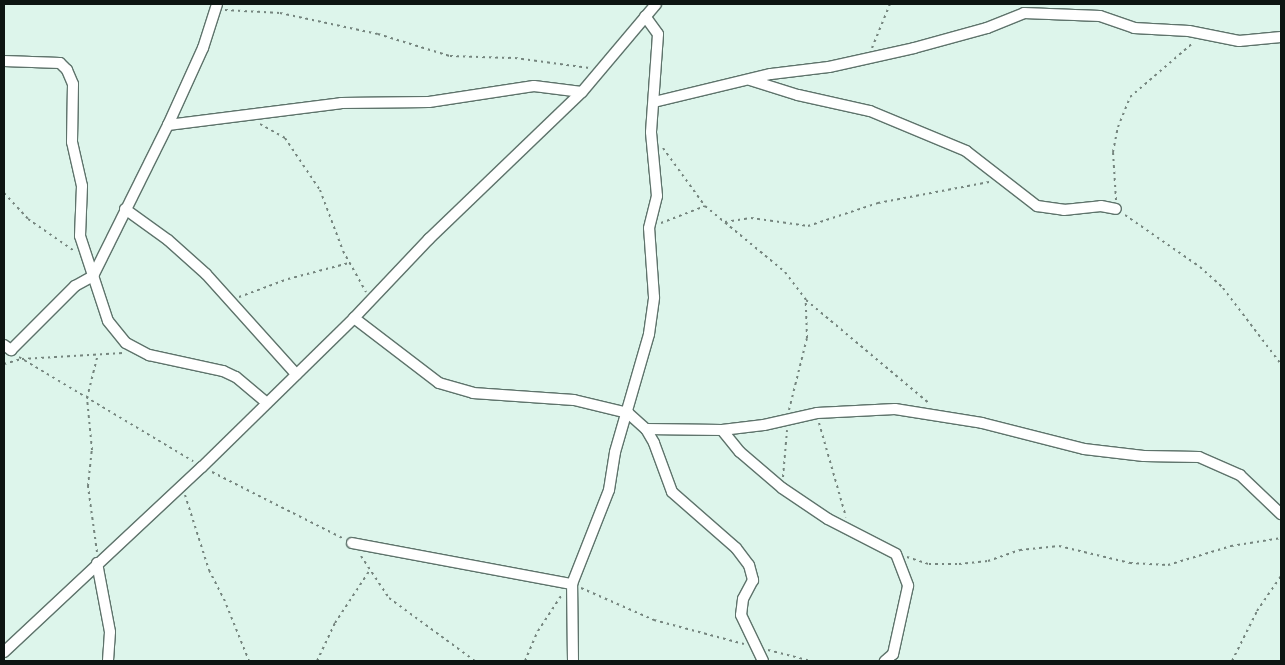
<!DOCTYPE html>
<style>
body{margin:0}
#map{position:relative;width:1285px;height:665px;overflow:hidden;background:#ddf5eb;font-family:Jost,sans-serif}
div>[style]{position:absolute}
.path>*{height:2px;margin-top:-1px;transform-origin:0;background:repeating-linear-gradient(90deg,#75857e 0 2.5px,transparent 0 6.5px)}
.roads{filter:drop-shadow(1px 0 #5e736b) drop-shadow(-1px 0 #5e736b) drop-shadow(0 1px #5e736b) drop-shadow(0 -1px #5e736b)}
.minor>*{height:10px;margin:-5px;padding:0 5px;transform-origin:5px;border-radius:5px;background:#fff}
span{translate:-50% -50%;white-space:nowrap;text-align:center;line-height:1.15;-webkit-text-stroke:4px #ddf5eb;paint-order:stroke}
.frame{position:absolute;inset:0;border:5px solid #0d1512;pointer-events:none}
</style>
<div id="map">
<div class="path">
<div style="left:225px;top:10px;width:55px;rotate:3.1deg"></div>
<div style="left:280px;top:13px;width:100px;rotate:12.1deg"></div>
<div style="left:378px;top:34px;width:75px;rotate:17deg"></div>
<div style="left:450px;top:56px;width:65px;rotate:1.8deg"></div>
<div style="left:515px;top:58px;width:75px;rotate:7.7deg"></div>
<div style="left:872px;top:48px;width:48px;rotate:-67.8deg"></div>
<div style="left:260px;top:124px;width:29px;rotate:29deg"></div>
<div style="left:285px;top:138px;width:63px;rotate:56.1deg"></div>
<div style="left:320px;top:190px;width:65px;rotate:69.3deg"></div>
<div style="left:343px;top:251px;width:47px;rotate:60.7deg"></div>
<div style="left:663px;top:148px;width:72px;rotate:54.1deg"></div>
<div style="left:4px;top:193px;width:35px;rotate:47deg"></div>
<div style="left:28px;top:219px;width:55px;rotate:34.6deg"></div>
<div style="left:1116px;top:200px;width:48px;rotate:-93.6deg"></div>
<div style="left:1113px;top:152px;width:25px;rotate:-79deg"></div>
<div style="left:1118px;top:127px;width:32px;rotate:-68deg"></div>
<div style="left:1130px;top:97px;width:84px;rotate:-40.7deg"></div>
<div style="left:1125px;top:215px;width:91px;rotate:34.7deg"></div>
<div style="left:1200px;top:267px;width:31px;rotate:42deg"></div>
<div style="left:1223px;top:288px;width:96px;rotate:52.7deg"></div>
<div style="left:725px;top:222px;width:26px;rotate:-9deg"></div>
<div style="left:751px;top:218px;width:58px;rotate:8deg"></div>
<div style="left:808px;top:226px;width:74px;rotate:-18.2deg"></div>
<div style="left:878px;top:203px;width:113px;rotate:-10.7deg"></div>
<div style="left:661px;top:223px;width:47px;rotate:-21.1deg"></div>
<div style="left:705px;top:206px;width:104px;rotate:39.5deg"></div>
<div style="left:785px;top:272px;width:35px;rotate:53deg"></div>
<div style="left:806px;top:300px;width:162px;rotate:40deg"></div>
<div style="left:239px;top:297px;width:52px;rotate:-20.2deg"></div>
<div style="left:288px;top:279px;width:63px;rotate:-14.7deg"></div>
<div style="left:19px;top:357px;width:203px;rotate:30.9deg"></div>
<div style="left:4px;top:364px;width:19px;rotate:-16deg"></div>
<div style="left:22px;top:359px;width:101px;rotate:-3.4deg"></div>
<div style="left:789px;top:410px;width:74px;rotate:-76deg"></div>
<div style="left:807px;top:338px;width:38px;rotate:-92deg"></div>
<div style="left:819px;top:423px;width:98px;rotate:74deg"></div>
<div style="left:212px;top:472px;width:148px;rotate:26.9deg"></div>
<div style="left:783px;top:477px;width:47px;rotate:-85.1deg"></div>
<div style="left:185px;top:495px;width:79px;rotate:72.3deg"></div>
<div style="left:209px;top:570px;width:33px;rotate:63deg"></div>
<div style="left:224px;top:599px;width:67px;rotate:68deg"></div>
<div style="left:97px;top:552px;width:67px;rotate:-97.8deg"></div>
<div style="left:88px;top:486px;width:36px;rotate:-84deg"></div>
<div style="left:92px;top:450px;width:52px;rotate:-95.5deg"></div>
<div style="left:87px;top:398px;width:45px;rotate:-76deg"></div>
<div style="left:361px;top:556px;width:50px;rotate:56.3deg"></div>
<div style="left:389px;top:598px;width:107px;rotate:36.2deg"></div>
<div style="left:907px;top:557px;width:23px;rotate:18deg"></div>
<div style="left:929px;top:564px;width:30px"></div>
<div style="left:959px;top:564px;width:29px;rotate:-6deg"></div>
<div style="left:988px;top:561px;width:34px;rotate:-19deg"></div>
<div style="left:1020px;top:550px;width:39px;rotate:-6deg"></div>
<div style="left:1059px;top:546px;width:73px;rotate:13.5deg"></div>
<div style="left:1130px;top:563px;width:38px;rotate:3deg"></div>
<div style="left:1168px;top:565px;width:66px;rotate:-16.8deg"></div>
<div style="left:1231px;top:546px;width:51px;rotate:-9.1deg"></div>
<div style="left:581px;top:588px;width:80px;rotate:23.7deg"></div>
<div style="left:654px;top:620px;width:93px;rotate:14.9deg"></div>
<div style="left:768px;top:650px;width:44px;rotate:14.3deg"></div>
<div style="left:317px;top:661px;width:42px;rotate:-64.7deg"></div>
<div style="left:335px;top:623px;width:64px;rotate:-56.6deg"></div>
<div style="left:525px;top:661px;width:33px;rotate:-67deg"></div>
<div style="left:538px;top:631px;width:42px;rotate:-56.7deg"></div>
<div style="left:1232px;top:661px;width:56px;rotate:-63.4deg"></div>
<div style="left:1257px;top:611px;width:42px;rotate:-55.6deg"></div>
</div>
<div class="roads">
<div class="minor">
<div style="left:4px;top:61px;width:56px;rotate:2deg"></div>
<div style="left:60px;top:63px;width:10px;rotate:45deg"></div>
<div style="left:67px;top:70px;width:15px;rotate:67deg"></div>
<div style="left:73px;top:84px;width:58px;rotate:91deg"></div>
<div style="left:72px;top:142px;width:45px;rotate:77.2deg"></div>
<div style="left:82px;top:186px;width:50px;rotate:92.3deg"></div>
<div style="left:80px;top:236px;width:89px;rotate:71.8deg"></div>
<div style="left:108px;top:321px;width:28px;rotate:51deg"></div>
<div style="left:126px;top:343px;width:26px;rotate:28deg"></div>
<div style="left:149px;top:355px;width:76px;rotate:12.2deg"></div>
<div style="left:223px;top:371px;width:14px;rotate:25deg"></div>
<div style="left:236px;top:377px;width:40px;rotate:40deg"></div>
<div style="left:750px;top:80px;width:50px;rotate:17.4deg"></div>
<div style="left:798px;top:95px;width:74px;rotate:12.5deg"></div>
<div style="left:870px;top:111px;width:104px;rotate:22.6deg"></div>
<div style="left:966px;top:151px;width:90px;rotate:37.8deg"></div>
<div style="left:1037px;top:206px;width:27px;rotate:8deg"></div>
<div style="left:1064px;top:210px;width:37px;rotate:-6deg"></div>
<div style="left:1101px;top:206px;width:15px;rotate:11deg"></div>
<div style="left:654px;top:102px;width:120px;rotate:-13.5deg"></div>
<div style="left:771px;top:74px;width:58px;rotate:-6.9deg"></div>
<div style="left:829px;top:67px;width:87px;rotate:-12.6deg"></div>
<div style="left:914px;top:48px;width:76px;rotate:-15.3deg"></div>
<div style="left:987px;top:28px;width:40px;rotate:-22deg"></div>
<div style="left:1024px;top:13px;width:76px;rotate:2.3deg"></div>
<div style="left:1100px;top:16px;width:36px;rotate:19deg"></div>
<div style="left:1134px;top:28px;width:55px;rotate:3.1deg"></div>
<div style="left:1189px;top:31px;width:51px;rotate:11.3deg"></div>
<div style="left:1239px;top:41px;width:42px;rotate:-5.4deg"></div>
<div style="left:168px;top:125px;width:174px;rotate:-7.2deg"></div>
<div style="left:341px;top:103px;width:88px;rotate:-0.7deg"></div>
<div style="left:429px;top:102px;width:106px;rotate:-8.7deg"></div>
<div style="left:534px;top:86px;width:48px;rotate:7.1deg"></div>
<div style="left:125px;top:209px;width:53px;rotate:35.8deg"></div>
<div style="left:168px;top:240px;width:51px;rotate:41.8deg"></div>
<div style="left:206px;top:274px;width:135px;rotate:48deg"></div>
<div style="left:354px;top:318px;width:107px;rotate:37.4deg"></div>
<div style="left:439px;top:383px;width:35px;rotate:16deg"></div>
<div style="left:473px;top:393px;width:101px;rotate:4deg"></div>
<div style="left:574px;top:400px;width:56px;rotate:13.5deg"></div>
<div style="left:628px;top:413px;width:24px;rotate:42deg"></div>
<div style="left:646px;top:429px;width:16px;rotate:60deg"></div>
<div style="left:654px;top:443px;width:52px;rotate:69.8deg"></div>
<div style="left:672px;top:492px;width:85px;rotate:41.2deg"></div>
<div style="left:736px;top:548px;width:21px;rotate:53deg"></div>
<div style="left:749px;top:565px;width:16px;rotate:75deg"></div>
<div style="left:753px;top:580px;width:21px;rotate:118deg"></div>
<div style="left:743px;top:599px;width:16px;rotate:97deg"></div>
<div style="left:741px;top:615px;width:51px;rotate:64.4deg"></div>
<div style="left:4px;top:345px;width:9px;rotate:36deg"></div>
<div style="left:11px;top:350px;width:91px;rotate:-45deg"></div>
<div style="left:75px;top:286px;width:21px;rotate:-29deg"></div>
<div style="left:93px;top:276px;width:169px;rotate:-63.6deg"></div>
<div style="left:168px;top:125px;width:85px;rotate:-65.6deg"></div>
<div style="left:203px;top:48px;width:46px;rotate:-72.3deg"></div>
<div style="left:646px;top:429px;width:76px;rotate:0.8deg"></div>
<div style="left:722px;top:430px;width:42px;rotate:-6.8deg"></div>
<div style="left:764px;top:425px;width:54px;rotate:-12.8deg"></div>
<div style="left:817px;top:413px;width:78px;rotate:-2.9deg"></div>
<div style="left:895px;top:409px;width:88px;rotate:9.1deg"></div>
<div style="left:982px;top:423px;width:105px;rotate:14.3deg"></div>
<div style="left:1084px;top:449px;width:60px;rotate:6.7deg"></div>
<div style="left:1144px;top:456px;width:55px;rotate:1deg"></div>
<div style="left:1199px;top:457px;width:45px;rotate:23.7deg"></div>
<div style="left:1240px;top:475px;width:57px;rotate:43.6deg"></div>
<div style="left:722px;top:430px;width:28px;rotate:51deg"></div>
<div style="left:740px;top:452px;width:55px;rotate:40.6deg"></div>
<div style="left:782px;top:488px;width:55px;rotate:34deg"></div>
<div style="left:828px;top:519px;width:76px;rotate:27.2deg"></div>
<div style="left:896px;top:554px;width:34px;rotate:69deg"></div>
<div style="left:908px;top:586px;width:70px;rotate:102.4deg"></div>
<div style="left:893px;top:654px;width:11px;rotate:139deg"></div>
<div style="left:352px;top:543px;width:224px;rotate:10.6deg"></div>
<div style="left:97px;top:563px;width:70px;rotate:79.3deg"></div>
<div style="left:110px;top:632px;width:29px;rotate:94deg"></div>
<div style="left:4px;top:652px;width:271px;rotate:-43.1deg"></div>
<div style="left:202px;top:467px;width:213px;rotate:-44.4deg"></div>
<div style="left:354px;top:318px;width:109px;rotate:-46.5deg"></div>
<div style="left:429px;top:239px;width:212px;rotate:-43.9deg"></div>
<div style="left:582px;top:92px;width:115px;rotate:-49.9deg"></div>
<div style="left:573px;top:661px;width:77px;rotate:-90.7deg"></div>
<div style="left:572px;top:584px;width:101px;rotate:-68.5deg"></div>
<div style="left:609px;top:490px;width:38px;rotate:-81deg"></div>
<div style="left:615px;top:452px;width:123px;rotate:-73.9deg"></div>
<div style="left:649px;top:334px;width:37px;rotate:-82deg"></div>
<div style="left:654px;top:297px;width:69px;rotate:-94.1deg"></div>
<div style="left:649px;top:228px;width:33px;rotate:-76deg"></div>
<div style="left:657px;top:196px;width:64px;rotate:-95.4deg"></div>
<div style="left:651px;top:132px;width:98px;rotate:-85.9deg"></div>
<div style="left:658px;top:34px;width:22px;rotate:-126deg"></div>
</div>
</div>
<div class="frame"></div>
</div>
